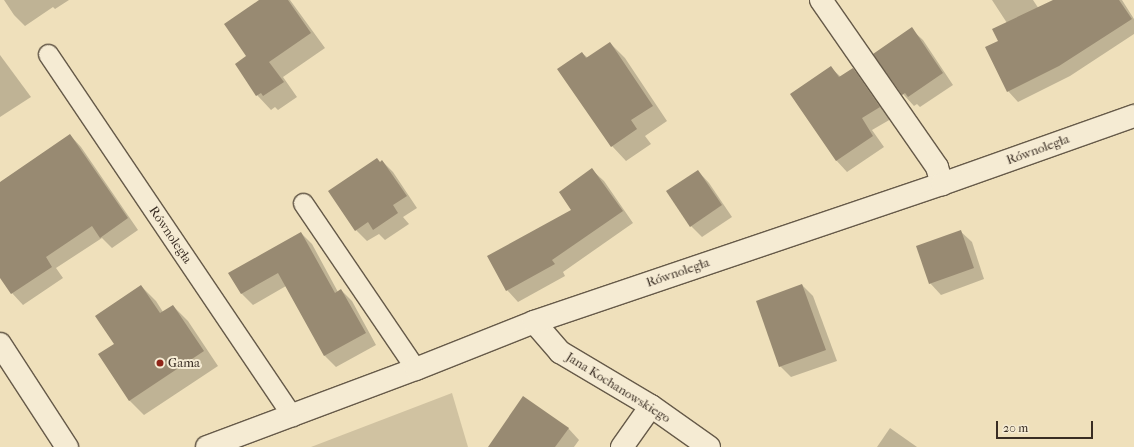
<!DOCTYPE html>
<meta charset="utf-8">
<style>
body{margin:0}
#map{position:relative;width:1134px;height:447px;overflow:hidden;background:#efe0bb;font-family:"IM FELL French Canon",serif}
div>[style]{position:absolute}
.green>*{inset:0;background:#d0c2a1}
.shadow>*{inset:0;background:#0003}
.building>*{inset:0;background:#988a72}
.roads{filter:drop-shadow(1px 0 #665a49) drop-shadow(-1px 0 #665a49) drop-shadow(0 1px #665a49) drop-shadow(0 -1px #665a49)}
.service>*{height:19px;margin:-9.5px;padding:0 9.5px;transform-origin:9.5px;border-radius:9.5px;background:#f5ebd3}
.minor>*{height:22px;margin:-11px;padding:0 11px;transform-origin:11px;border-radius:11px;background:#f5ebd3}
.dots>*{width:11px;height:11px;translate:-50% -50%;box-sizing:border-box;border:2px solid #f5ebd3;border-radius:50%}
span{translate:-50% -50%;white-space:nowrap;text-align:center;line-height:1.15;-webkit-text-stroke:4px #f5ebd3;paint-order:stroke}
.street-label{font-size:13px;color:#392d23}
.poi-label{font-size:13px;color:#392d23}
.left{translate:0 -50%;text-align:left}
.scale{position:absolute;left:996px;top:421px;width:97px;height:18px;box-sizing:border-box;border:2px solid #392d23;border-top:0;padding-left:5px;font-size:12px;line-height:14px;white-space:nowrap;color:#392d23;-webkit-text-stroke:3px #f5ebd3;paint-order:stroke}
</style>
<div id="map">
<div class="green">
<div style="clip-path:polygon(452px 393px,468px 447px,311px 447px)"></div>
</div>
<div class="shadow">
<div style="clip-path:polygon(4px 0,69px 0,55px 9px,53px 7px,25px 26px,14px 15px)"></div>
<div style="clip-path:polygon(261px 0,290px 0,325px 48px,283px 77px,297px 97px,278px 110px,275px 107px,271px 110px,257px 95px,247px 56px)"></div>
<div style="clip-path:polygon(992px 0,1033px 0,1039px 9px,1054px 0,1122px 0,1134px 19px,1134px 34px,1070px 76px,1018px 102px,1008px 91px,999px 41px,1007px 23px)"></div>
<div style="clip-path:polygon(911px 29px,923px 40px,953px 85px,920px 107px,917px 104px,914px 106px,903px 94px)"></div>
<div style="clip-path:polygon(610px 43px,625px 58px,667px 121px,645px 136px,651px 144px,626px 161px,612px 146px,582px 53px,588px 58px)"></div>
<div style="clip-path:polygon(0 55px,31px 97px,0 117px)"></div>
<div style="clip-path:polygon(831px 68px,841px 77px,853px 69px,864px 80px,891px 119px,872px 130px,884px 147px,847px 172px,836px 160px)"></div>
<div style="clip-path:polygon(70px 135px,81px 147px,138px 230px,112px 248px,102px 238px,56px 268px,63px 278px,23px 305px,12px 293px,0 276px,0 183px)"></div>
<div style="clip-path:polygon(382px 161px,393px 172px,417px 208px,403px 217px,409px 224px,385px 240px,379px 234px,367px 241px,356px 230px)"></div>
<div style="clip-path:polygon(592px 170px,604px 181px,633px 223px,563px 272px,565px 276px,518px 302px,507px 290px,573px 210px)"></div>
<div style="clip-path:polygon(698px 171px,709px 183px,732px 217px,702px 237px,691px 226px)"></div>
<div style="clip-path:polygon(960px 231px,972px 242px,984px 279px,941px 295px,930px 283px)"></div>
<div style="clip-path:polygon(301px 233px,312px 244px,338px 292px,341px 290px,352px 301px,376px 345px,336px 367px,325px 356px,286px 286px,253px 305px,242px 294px,230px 273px)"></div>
<div style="clip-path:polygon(802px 285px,813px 296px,837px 361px,791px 377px,780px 366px)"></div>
<div style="clip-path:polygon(141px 286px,156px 301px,163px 312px,173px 306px,188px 321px,218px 366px,144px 415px,129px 400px,115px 344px)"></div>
<div style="clip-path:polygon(568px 428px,579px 440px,574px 447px,490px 447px)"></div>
<div style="clip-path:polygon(890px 428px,917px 447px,877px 447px)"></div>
</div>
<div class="building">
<div style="clip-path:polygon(259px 0,288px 0,311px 33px,269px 62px,284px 82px,263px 96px,261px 93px,256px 96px,235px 64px,246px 56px,224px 24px)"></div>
<div style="clip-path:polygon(1053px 0,1119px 0,1132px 19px,1059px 66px,1007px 92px,985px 47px,998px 41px,992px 29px)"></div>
<div style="clip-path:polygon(912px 27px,943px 73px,908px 97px,905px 93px,902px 95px,873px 54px)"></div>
<div style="clip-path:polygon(610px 42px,653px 106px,631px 120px,637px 129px,611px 147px,557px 69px,582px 52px,586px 58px)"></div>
<div style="clip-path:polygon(831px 66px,839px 77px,853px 68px,880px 107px,862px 118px,873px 136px,836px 161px,790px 94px)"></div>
<div style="clip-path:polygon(70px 134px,128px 218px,100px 238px,92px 226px,46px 257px,52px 267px,11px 294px,0 278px,0 182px)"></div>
<div style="clip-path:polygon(377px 158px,380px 162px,382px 160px,407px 196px,393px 205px,398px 213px,373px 230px,368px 222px,355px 231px,328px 191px)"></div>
<div style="clip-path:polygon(592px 168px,623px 211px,552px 260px,555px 264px,506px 291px,487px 256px,571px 210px,559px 192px)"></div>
<div style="clip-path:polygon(698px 170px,722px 205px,690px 227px,666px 191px)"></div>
<div style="clip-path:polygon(961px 230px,974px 268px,929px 284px,916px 246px)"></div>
<div style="clip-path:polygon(301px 232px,335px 293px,341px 289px,366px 333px,324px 356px,278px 273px,241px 294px,228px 273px)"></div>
<div style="clip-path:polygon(802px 284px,826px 350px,779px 367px,756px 301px)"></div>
<div style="clip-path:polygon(141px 285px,160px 313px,173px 305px,204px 351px,129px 401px,98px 354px,114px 344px,95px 316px)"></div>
<div style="clip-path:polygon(523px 396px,569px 428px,555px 447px,488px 447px)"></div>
</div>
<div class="roads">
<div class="service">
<div style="left:48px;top:54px;width:437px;rotate:56deg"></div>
<div style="left:303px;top:203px;width:201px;rotate:55.8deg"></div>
</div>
<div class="minor">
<div style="left:821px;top:0;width:203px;rotate:55.2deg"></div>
<div style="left:937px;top:167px;width:18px;rotate:74deg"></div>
<div style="left:534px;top:322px;width:40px;rotate:49deg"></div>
<div style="left:560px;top:352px;width:106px;rotate:30.7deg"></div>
<div style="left:651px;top:406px;width:71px;rotate:35.3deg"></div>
<div style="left:0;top:344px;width:123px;rotate:57deg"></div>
<div style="left:207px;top:447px;width:223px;rotate:-20.5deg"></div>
<div style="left:416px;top:369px;width:127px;rotate:-21.7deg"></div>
<div style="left:534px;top:322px;width:431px;rotate:-18.7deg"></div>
<div style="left:942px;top:184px;width:204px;rotate:-19.5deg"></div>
<div style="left:622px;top:447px;width:50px;rotate:-54.7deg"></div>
</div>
</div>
<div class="dots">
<div style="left:160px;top:363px;background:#8f2418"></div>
</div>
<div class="street-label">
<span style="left:1038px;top:150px;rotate:-20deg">Równoległa</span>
<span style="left:170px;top:235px;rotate:56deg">Równoległa</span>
<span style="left:678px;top:273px;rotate:-19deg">Równoległa</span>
<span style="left:618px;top:388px;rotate:32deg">Jana Kochanowskiego</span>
</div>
<div class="poi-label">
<span class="left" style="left:168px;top:363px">Gama</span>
</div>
<div class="scale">20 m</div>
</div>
